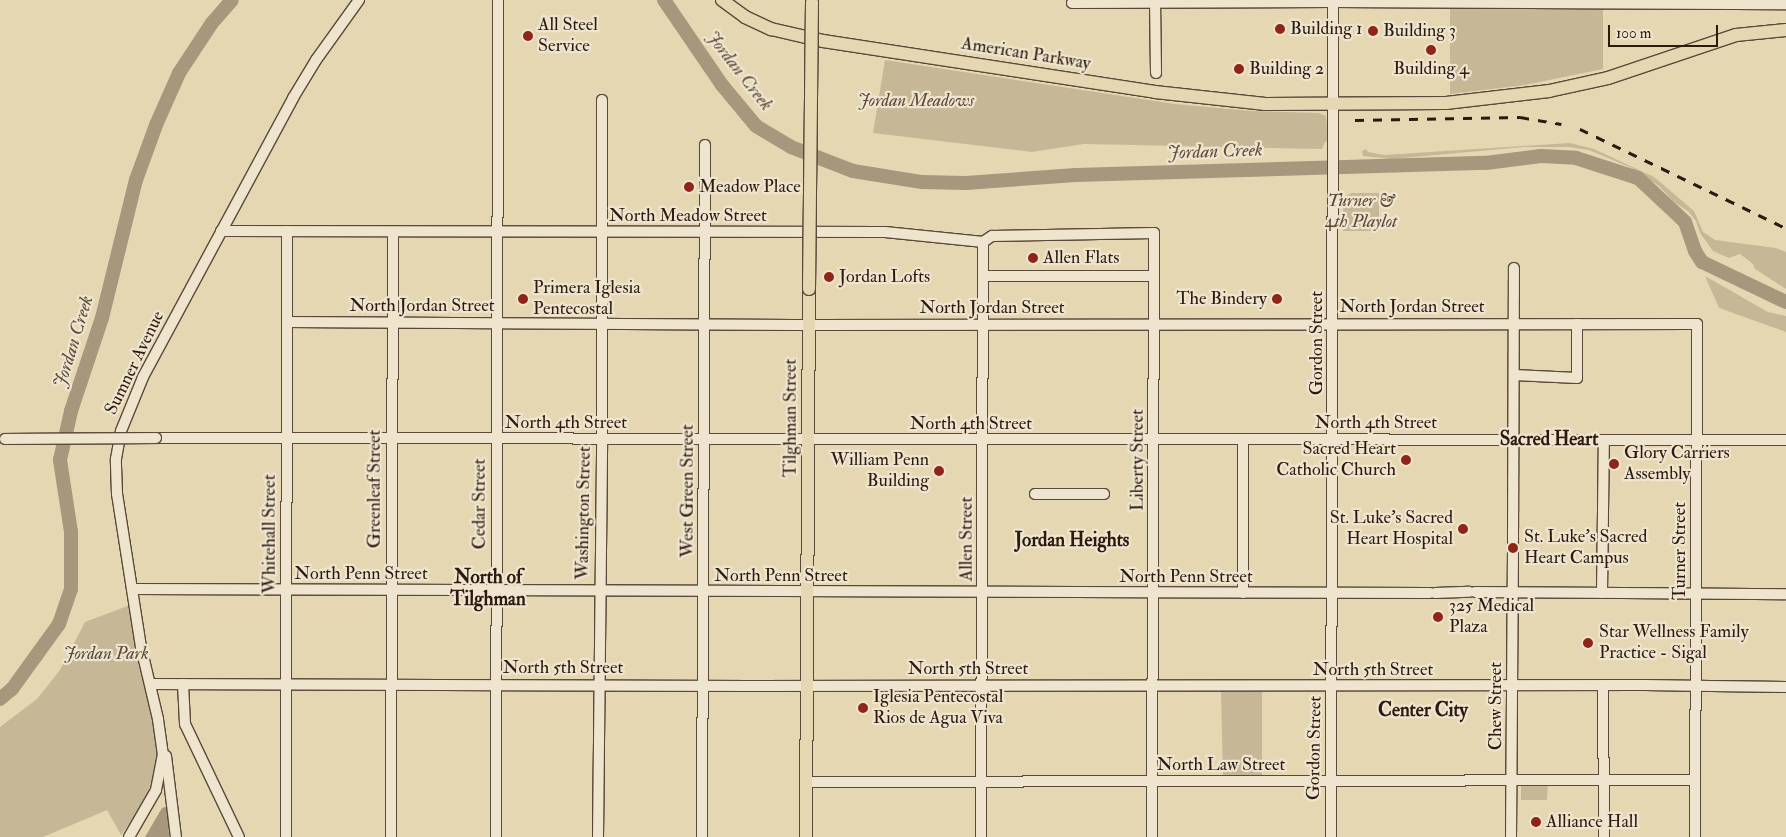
<!DOCTYPE html>
<meta charset="utf-8">
<style>
body{margin:0}
#map{position:relative;width:1786px;height:837px;overflow:hidden;background:#e6d7b3;font-family:"IM FELL Double Pica",serif}
div>[style]{position:absolute}
.green>*{inset:0;background:#c6b797}
.water>*{inset:0;background:#a7977c}
.river>*{height:14px;margin:-7px;padding:0 7px;transform-origin:7px;border-radius:7px;background:#a7977c}
.roads{filter:drop-shadow(1px 0 #5a493a) drop-shadow(-1px 0 #5a493a) drop-shadow(0 1px #5a493a) drop-shadow(0 -1px #5a493a)}
.minor>*{height:10px;margin:-5px;padding:0 5px;transform-origin:5px;border-radius:5px;background:#efe5ce}
.major>*{height:12px;margin:-6px;padding:0 6px;transform-origin:6px;border-radius:6px;background:#e6d7b3}
.rail>*{height:2.5px;margin-top:-1.25px;transform-origin:0;background:repeating-linear-gradient(90deg,#2c1a11 0 9px,transparent 0 18px)}
.bridges{filter:drop-shadow(1px 0 #5a493a) drop-shadow(-1px 0 #5a493a) drop-shadow(0 1px #5a493a) drop-shadow(0 -1px #5a493a)}
.minor-bridge>*{height:10px;margin:-5px;padding:0 5px;transform-origin:5px;border-radius:5px;background:#efe5ce}
.major-bridge>*{height:12px;margin:-6px;padding:0 6px;transform-origin:6px;border-radius:6px;background:#e6d7b3}
.dots>*{width:14px;height:14px;translate:-50% -50%;box-sizing:border-box;border:2px solid #efe5ce;border-radius:50%}
span{translate:-50% -50%;white-space:nowrap;text-align:center;line-height:1.15;-webkit-text-stroke:4.5px #efe5ce;paint-order:stroke}
.poi-label{font-size:18px;color:#2c1a11}
.left{translate:0 -50%;text-align:left}
.right{translate:-100% -50%;text-align:right}
.street-label{font-size:18px;color:#2c1a11}
.park-label{font-size:18px;color:#5a4939;font-style:italic}
.water-label{font-size:19px;color:#5d4c3c;font-style:italic}
.neighbourhood-label{font-size:19px;color:#2c1a11;font-weight:700}
.scale{position:absolute;left:1608px;top:25px;width:110px;height:22px;box-sizing:border-box;border:2px solid #2c1a11;border-top:0;padding-left:6px;font-size:15px;line-height:18px;white-space:nowrap;color:#2c1a11;-webkit-text-stroke:4px #efe5ce;paint-order:stroke}
</style>
<div id="map">
<div class="green">
<div style="clip-path:polygon(1450px 7px,1603px 7px,1603px 69px,1525px 85px,1450px 94px)"></div>
<div style="clip-path:polygon(885px 60px,1175px 104px,1252px 111px,1319px 113px,1326px 116px,1328px 141px,1325px 142px,1322px 149px,1084px 144px,1032px 152px,873px 133px)"></div>
<div style="clip-path:polygon(1570px 143px,1594px 149px,1654px 177px,1694px 211px,1703px 232px,1715px 240px,1776px 248px,1786px 252px,1786px 289px,1755px 269px,1753px 264px,1740px 254px,1729px 258px,1713px 251px,1700px 233px,1696px 221px,1688px 211px,1674px 202px,1659px 186px,1632px 168px,1589px 150px,1569px 147px,1524px 147px,1392px 159px,1363px 156px,1362px 151px,1366px 149px,1368px 152px,1384px 155px)"></div>
<div style="clip-path:polygon(1352px 193px,1379px 193px,1379px 231px,1343px 231px,1343px 197px)"></div>
<div style="clip-path:polygon(1705px 276px,1768px 312px,1786px 316px,1786px 332px,1719px 308px)"></div>
<div style="clip-path:polygon(130px 605px,158px 739px,155px 773px,143px 804px,121px 835px,107px 810px,43px 837px,0 837px,0 727px,37px 699px,60px 670px,85px 622px)"></div>
<div style="clip-path:polygon(1262px 690px,1262px 777px,1223px 776px,1221px 691px)"></div>
<div style="clip-path:polygon(1521px 783px,1548px 783px,1547px 800px,1521px 800px)"></div>
</div>
<div class="water">
<div style="clip-path:polygon(168px 806px,169px 837px,145px 837px,162px 808px)"></div>
</div>
<div class="river">
<div style="left:664px;top:0;width:103px;rotate:55.7deg"></div>
<div style="left:722px;top:85px;width:53px;rotate:50.3deg"></div>
<div style="left:756px;top:126px;width:41px;rotate:31deg"></div>
<div style="left:791px;top:147px;width:66px;rotate:21.2deg"></div>
<div style="left:853px;top:171px;width:70px;rotate:9.1deg"></div>
<div style="left:922px;top:182px;width:44px;rotate:1.3deg"></div>
<div style="left:966px;top:183px;width:110px;rotate:-4.2deg"></div>
<div style="left:1076px;top:175px;width:410px;rotate:-1.7deg"></div>
<div style="left:1486px;top:163px;width:55px;rotate:-7.3deg"></div>
<div style="left:1541px;top:156px;width:35px;rotate:3deg"></div>
<div style="left:1576px;top:158px;width:65px;rotate:17.9deg"></div>
<div style="left:1638px;top:178px;width:64px;rotate:43.1deg"></div>
<div style="left:1685px;top:222px;width:31px;rotate:71deg"></div>
<div style="left:1695px;top:251px;width:13px;rotate:58deg"></div>
<div style="left:1702px;top:262px;width:93px;rotate:25.5deg"></div>
<div style="left:0;top:699px;width:16px;rotate:-40deg"></div>
<div style="left:12px;top:689px;width:80px;rotate:-54.1deg"></div>
<div style="left:59px;top:624px;width:37px;rotate:-71deg"></div>
<div style="left:71px;top:589px;width:57px;rotate:-90deg"></div>
<div style="left:71px;top:532px;width:73px;rotate:-98.7deg"></div>
<div style="left:60px;top:460px;width:50px;rotate:-77.3deg"></div>
<div style="left:71px;top:411px;width:98px;rotate:-71.6deg"></div>
<div style="left:102px;top:318px;width:142px;rotate:-76.2deg"></div>
<div style="left:136px;top:180px;width:59px;rotate:-70deg"></div>
<div style="left:156px;top:125px;width:57px;rotate:-66.1deg"></div>
<div style="left:179px;top:73px;width:60px;rotate:-56.6deg"></div>
<div style="left:212px;top:23px;width:30px;rotate:-49deg"></div>
</div>
<div class="roads">
<div class="minor">
<div style="left:1155px;top:0;width:73px;rotate:89.2deg"></div>
<div style="left:1072px;top:3px;width:261px;rotate:-0.2deg"></div>
<div style="left:1333px;top:2px;width:453px;rotate:0.3deg"></div>
<div style="left:221px;top:231px;width:664px;rotate:0.09deg"></div>
<div style="left:885px;top:232px;width:99px;rotate:5.8deg"></div>
<div style="left:983px;top:242px;width:11px;rotate:-34deg"></div>
<div style="left:992px;top:236px;width:162px;rotate:-1.1deg"></div>
<div style="left:1154px;top:233px;width:604px;rotate:90.19deg"></div>
<div style="left:983px;top:276px;width:171px"></div>
<div style="left:287px;top:322px;width:522px;rotate:0.33deg"></div>
<div style="left:809px;top:325px;width:888px;rotate:-0.06deg"></div>
<div style="left:1697px;top:324px;width:513px;rotate:90.22deg"></div>
<div style="left:1514px;top:375px;width:63px;rotate:2.7deg"></div>
<div style="left:1577px;top:378px;width:54px;rotate:-90deg"></div>
<div style="left:156px;top:438px;width:1630px;rotate:0.07deg"></div>
<div style="left:1035px;top:494px;width:69px"></div>
<div style="left:1513px;top:541px;width:273px;rotate:-89.8deg"></div>
<div style="left:132px;top:589px;width:1298px;rotate:0.18deg"></div>
<div style="left:1475px;top:592px;width:311px;rotate:0.4deg"></div>
<div style="left:1243px;top:593px;width:154px;rotate:-90deg"></div>
<div style="left:1435px;top:593px;width:34px;rotate:-2deg"></div>
<div style="left:1602px;top:593px;width:153px;rotate:-89.3deg"></div>
<div style="left:150px;top:684px;width:602px;rotate:0.19deg"></div>
<div style="left:752px;top:686px;width:893px;rotate:-0.06deg"></div>
<div style="left:1645px;top:685px;width:141px;rotate:0.8deg"></div>
<div style="left:183px;top:684px;width:40px;rotate:87.1deg"></div>
<div style="left:185px;top:724px;width:125px;rotate:64.5deg"></div>
<div style="left:1603px;top:685px;width:152px;rotate:89.6deg"></div>
<div style="left:166px;top:756px;width:82px;rotate:83deg"></div>
<div style="left:807px;top:782px;width:888px;rotate:-0.13deg"></div>
<div style="left:129px;top:837px;width:54px;rotate:-60.1deg"></div>
<div style="left:156px;top:790px;width:36px;rotate:-79deg"></div>
<div style="left:163px;top:755px;width:36px;rotate:-98deg"></div>
<div style="left:158px;top:719px;width:74px;rotate:-103.3deg"></div>
<div style="left:141px;top:647px;width:155px;rotate:-98.9deg"></div>
<div style="left:117px;top:494px;width:35px;rotate:-92deg"></div>
<div style="left:116px;top:459px;width:28px;rotate:-80deg"></div>
<div style="left:121px;top:431px;width:58px;rotate:-67.8deg"></div>
<div style="left:143px;top:377px;width:317px;rotate:-61.7deg"></div>
<div style="left:293px;top:98px;width:44px;rotate:-58.8deg"></div>
<div style="left:316px;top:60px;width:74px;rotate:-54.4deg"></div>
<div style="left:286px;top:837px;width:606px;rotate:-89.91deg"></div>
<div style="left:391px;top:837px;width:605px;rotate:-89.81deg"></div>
<div style="left:496px;top:837px;width:837px;rotate:-89.86deg"></div>
<div style="left:598px;top:837px;width:397px;rotate:-89.4deg"></div>
<div style="left:602px;top:440px;width:340px;rotate:-90deg"></div>
<div style="left:702px;top:837px;width:692px;rotate:-89.75deg"></div>
<div style="left:981px;top:837px;width:595px;rotate:-89.81deg"></div>
<div style="left:1331px;top:837px;width:837px;rotate:-89.86deg"></div>
<div style="left:1511px;top:837px;width:292px;rotate:-89.6deg"></div>
</div>
<div class="major">
<div style="left:722px;top:0;width:29px;rotate:36deg"></div>
<div style="left:745px;top:17px;width:29px;rotate:25deg"></div>
<div style="left:771px;top:29px;width:53px;rotate:13deg"></div>
<div style="left:823px;top:41px;width:336px;rotate:8.7deg"></div>
<div style="left:1155px;top:92px;width:111px;rotate:6.2deg"></div>
<div style="left:1265px;top:104px;width:181px;rotate:-0.3deg"></div>
<div style="left:1446px;top:103px;width:104px;rotate:-6.6deg"></div>
<div style="left:1549px;top:91px;width:60px;rotate:-12.4deg"></div>
<div style="left:1608px;top:78px;width:135px;rotate:-18.6deg"></div>
<div style="left:1736px;top:35px;width:50px;rotate:-5.7deg"></div>
<div style="left:806px;top:837px;width:548px;rotate:-89.69deg"></div>
</div>
</div>
<div class="rail">
<div style="left:1355px;top:120px;width:165px;rotate:-1deg"></div>
<div style="left:1520px;top:117px;width:42px;rotate:9.7deg"></div>
<div style="left:1580px;top:129px;width:229px;rotate:25.7deg"></div>
</div>
<div class="bridges">
<div class="minor-bridge">
<div style="left:5px;top:439px;width:151px;rotate:-0.4deg"></div>
</div>
<div class="major-bridge">
<div style="left:809px;top:289px;width:287px;rotate:-89.4deg"></div>
</div>
</div>
<div class="dots">
<div style="left:1280px;top:29px;background:#8f2418"></div>
<div style="left:1373px;top:31px;background:#8f2418"></div>
<div style="left:528px;top:36px;background:#8f2418"></div>
<div style="left:1431px;top:50px;background:#8f2418"></div>
<div style="left:1239px;top:69px;background:#8f2418"></div>
<div style="left:689px;top:187px;background:#8f2418"></div>
<div style="left:1033px;top:258px;background:#8f2418"></div>
<div style="left:829px;top:277px;background:#8f2418"></div>
<div style="left:523px;top:299px;background:#8f2418"></div>
<div style="left:1277px;top:299px;background:#8f2418"></div>
<div style="left:1406px;top:460px;background:#8f2418"></div>
<div style="left:1614px;top:464px;background:#8f2418"></div>
<div style="left:939px;top:471px;background:#8f2418"></div>
<div style="left:1463px;top:529px;background:#8f2418"></div>
<div style="left:1513px;top:548px;background:#8f2418"></div>
<div style="left:1438px;top:617px;background:#8f2418"></div>
<div style="left:1588px;top:643px;background:#8f2418"></div>
<div style="left:863px;top:708px;background:#8f2418"></div>
<div style="left:1536px;top:822px;background:#8f2418"></div>
</div>
<div class="poi-label">
<span class="left" style="left:538px;top:36px">All Steel<br>Service</span>
<span class="left" style="left:1290px;top:29px">Building 1</span>
<span class="left" style="left:1383px;top:31px">Building 3</span>
<span class="left" style="left:1249px;top:69px">Building 2</span>
<span style="left:1431px;top:69px">Building 4</span>
<span class="left" style="left:699px;top:187px">Meadow Place</span>
<span class="left" style="left:1043px;top:258px">Allen Flats</span>
<span class="left" style="left:839px;top:277px">Jordan Lofts</span>
<span class="left" style="left:533px;top:299px">Primera Iglesia<br>Pentecostal</span>
<span class="right" style="left:1267px;top:299px">The Bindery</span>
<span class="right" style="left:1396px;top:460px">Sacred Heart<br>Catholic Church</span>
<span class="left" style="left:1624px;top:464px">Glory Carriers<br>Assembly</span>
<span class="right" style="left:929px;top:471px">William Penn<br>Building</span>
<span class="right" style="left:1453px;top:529px">St. Luke’s Sacred<br>Heart Hospital</span>
<span class="left" style="left:1524px;top:548px">St. Luke’s Sacred<br>Heart Campus</span>
<span class="left" style="left:1449px;top:617px">325 Medical<br>Plaza</span>
<span class="left" style="left:1599px;top:643px">Star Wellness Family<br>Practice - Sigal</span>
<span class="left" style="left:873px;top:708px">Iglesia Pentecostal<br>Rios de Agua Viva</span>
<span class="left" style="left:1546px;top:822px">Alliance Hall</span>
</div>
<div class="street-label">
<span style="left:1026px;top:54px;rotate:9deg">American Parkway</span>
<span style="left:688px;top:216px">North Meadow Street</span>
<span style="left:422px;top:306px">North Jordan Street</span>
<span style="left:1412px;top:307px">North Jordan Street</span>
<span style="left:992px;top:308px">North Jordan Street</span>
<span style="left:1317px;top:343px;rotate:-90deg">Gordon Street</span>
<span style="left:135px;top:363px;rotate:-64deg">Sumner Avenue</span>
<span style="left:791px;top:418px;rotate:-90deg">Tilghman Street</span>
<span style="left:566px;top:423px">North 4th Street</span>
<span style="left:1376px;top:423px">North 4th Street</span>
<span style="left:971px;top:424px">North 4th Street</span>
<span style="left:1138px;top:460px;rotate:-90deg">Liberty Street</span>
<span style="left:375px;top:489px;rotate:-90deg">Greenleaf Street</span>
<span style="left:688px;top:491px;rotate:-90deg">West Green Street</span>
<span style="left:480px;top:504px;rotate:-90deg">Cedar Street</span>
<span style="left:584px;top:513px;rotate:-89deg">Washington Street</span>
<span style="left:270px;top:534px;rotate:-90deg">Whitehall Street</span>
<span style="left:967px;top:539px;rotate:-90deg">Allen Street</span>
<span style="left:1680px;top:551px;rotate:-90deg">Turner Street</span>
<span style="left:361px;top:574px">North Penn Street</span>
<span style="left:781px;top:576px">North Penn Street</span>
<span style="left:1186px;top:577px">North Penn Street</span>
<span style="left:563px;top:668px">North 5th Street</span>
<span style="left:968px;top:669px">North 5th Street</span>
<span style="left:1373px;top:670px">North 5th Street</span>
<span style="left:1496px;top:706px;rotate:-90deg">Chew Street</span>
<span style="left:1315px;top:748px;rotate:-89deg">Gordon Street</span>
<span style="left:1221px;top:765px">North Law Street</span>
</div>
<div class="park-label">
<span style="left:916px;top:101px">Jordan Meadows</span>
<span style="left:1361px;top:212px">Turner &amp;<br>4th Playlot</span>
<span style="left:106px;top:654px">Jordan Park</span>
</div>
<div class="water-label">
<span style="left:739px;top:71px;rotate:52deg">Jordan Creek</span>
<span style="left:1215px;top:152px;rotate:-2deg">Jordan Creek</span>
<span style="left:74px;top:342px;rotate:-73deg">Jordan Creek</span>
</div>
<div class="neighbourhood-label">
<span style="left:1549px;top:440px">Sacred Heart</span>
<span style="left:1072px;top:541px">Jordan Heights</span>
<span style="left:488px;top:589px">North of<br>Tilghman</span>
<span style="left:1423px;top:711px">Center City</span>
</div>
<div class="scale">100 m</div>
</div>
